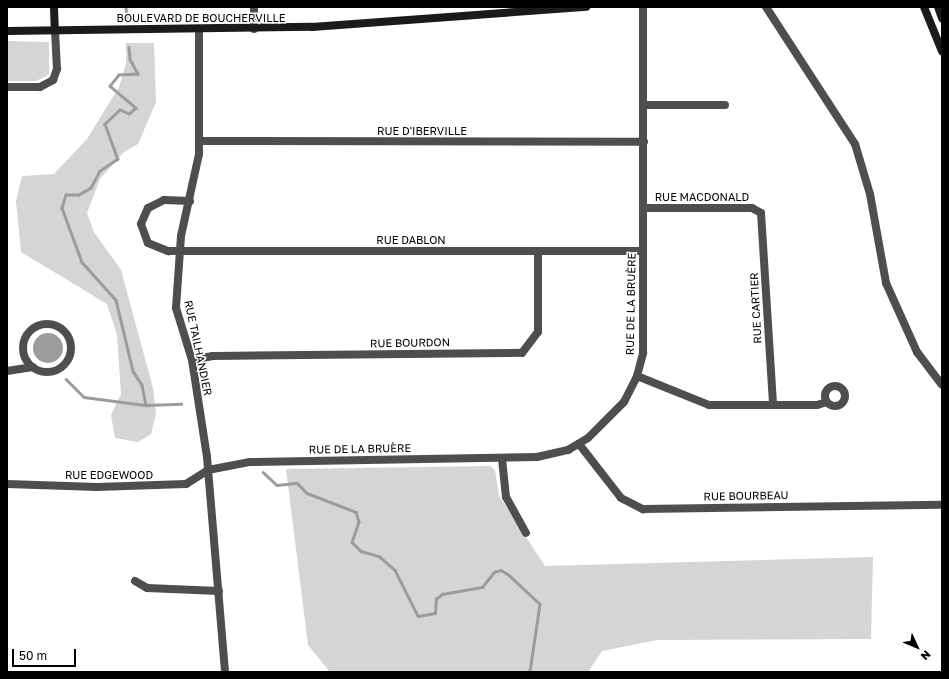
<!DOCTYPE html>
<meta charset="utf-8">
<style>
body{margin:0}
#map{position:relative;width:949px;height:679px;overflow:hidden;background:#fff;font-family:"Golos Text",sans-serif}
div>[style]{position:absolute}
.green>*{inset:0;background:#d5d5d5}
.water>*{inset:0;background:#9c9c9c}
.round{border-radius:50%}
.stream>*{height:2.5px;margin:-1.25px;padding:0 1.25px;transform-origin:1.25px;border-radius:1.25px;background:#9c9c9c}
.street>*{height:8px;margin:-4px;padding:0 4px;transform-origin:4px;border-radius:4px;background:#4e4e4e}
.street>.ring{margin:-4px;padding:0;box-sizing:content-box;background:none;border:8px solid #4e4e4e;border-radius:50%}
.secondary>*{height:8px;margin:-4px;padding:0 4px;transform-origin:4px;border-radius:4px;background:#1b1b1b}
span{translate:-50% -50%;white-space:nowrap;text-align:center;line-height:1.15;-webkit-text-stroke:3px #fff;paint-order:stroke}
.street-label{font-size:11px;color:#000}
.frame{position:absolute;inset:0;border:8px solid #000;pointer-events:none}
.north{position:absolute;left:897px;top:627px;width:40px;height:40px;-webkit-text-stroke:3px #fff;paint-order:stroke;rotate:134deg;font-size:11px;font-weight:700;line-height:16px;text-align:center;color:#000}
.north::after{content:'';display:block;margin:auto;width:14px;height:18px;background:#000;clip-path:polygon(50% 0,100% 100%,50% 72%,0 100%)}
.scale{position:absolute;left:12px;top:649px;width:64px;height:18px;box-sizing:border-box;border:2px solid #000;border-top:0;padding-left:5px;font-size:12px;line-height:14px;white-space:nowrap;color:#000;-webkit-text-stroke:3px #fff;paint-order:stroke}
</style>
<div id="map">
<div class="green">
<div style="clip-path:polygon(7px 41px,49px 42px,49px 75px,36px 81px,7px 81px)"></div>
<div style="clip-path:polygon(126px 43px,154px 43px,156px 102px,138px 144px,124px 152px,100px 179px,87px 213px,94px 232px,121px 270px,153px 388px,156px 414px,151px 434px,138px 442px,115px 438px,111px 415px,121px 394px,117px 335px,107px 304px,21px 252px,16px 201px,22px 176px,54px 174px,87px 139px,119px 87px,126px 64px)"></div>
<div style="clip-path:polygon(490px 466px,495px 470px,499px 496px,545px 566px,873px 557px,871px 639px,657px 640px,602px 651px,588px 672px,330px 672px,308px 645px,286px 469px)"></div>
</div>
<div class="water">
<div class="round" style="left:33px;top:333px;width:30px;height:30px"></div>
</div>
<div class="stream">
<div style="left:126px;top:7px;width:11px;rotate:85deg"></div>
<div style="left:129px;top:47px;width:12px;rotate:85deg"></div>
<div style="left:130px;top:59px;width:17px;rotate:62deg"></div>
<div style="left:138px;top:74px;width:19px;rotate:177deg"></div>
<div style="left:119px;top:75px;width:14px;rotate:129deg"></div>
<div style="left:110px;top:86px;width:34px;rotate:40deg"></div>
<div style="left:136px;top:108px;width:9px;rotate:139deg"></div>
<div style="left:129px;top:114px;width:10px;rotate:-156deg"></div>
<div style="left:120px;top:110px;width:21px;rotate:137deg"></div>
<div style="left:105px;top:124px;width:37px;rotate:70deg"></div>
<div style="left:118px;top:159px;width:22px;rotate:146deg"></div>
<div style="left:100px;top:171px;width:19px;rotate:118deg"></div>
<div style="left:91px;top:188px;width:14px;rotate:150deg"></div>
<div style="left:79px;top:195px;width:13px;rotate:180deg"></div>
<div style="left:66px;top:195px;width:14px;rotate:107deg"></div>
<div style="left:62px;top:208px;width:58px;rotate:69.7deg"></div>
<div style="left:82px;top:262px;width:51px;rotate:48.2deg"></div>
<div style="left:116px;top:300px;width:73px;rotate:76.5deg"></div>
<div style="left:133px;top:371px;width:17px;rotate:57deg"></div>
<div style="left:142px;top:385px;width:20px;rotate:79deg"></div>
<div style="left:146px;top:405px;width:35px;rotate:-2deg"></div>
<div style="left:66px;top:379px;width:25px;rotate:45deg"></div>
<div style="left:84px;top:397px;width:63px;rotate:7.4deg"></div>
<div style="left:263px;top:472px;width:19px;rotate:43deg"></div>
<div style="left:277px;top:485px;width:20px;rotate:-6deg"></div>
<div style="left:297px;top:483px;width:14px;rotate:45deg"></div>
<div style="left:307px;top:493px;width:53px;rotate:21.2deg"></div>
<div style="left:356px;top:512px;width:10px;rotate:73deg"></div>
<div style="left:359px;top:522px;width:21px;rotate:109deg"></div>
<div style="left:352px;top:542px;width:13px;rotate:45deg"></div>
<div style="left:361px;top:551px;width:19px;rotate:16deg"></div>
<div style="left:379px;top:556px;width:21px;rotate:41deg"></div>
<div style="left:395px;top:570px;width:51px;rotate:63.4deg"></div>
<div style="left:418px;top:616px;width:17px;rotate:-10deg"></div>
<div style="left:435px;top:613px;width:14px;rotate:-86deg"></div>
<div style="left:436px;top:599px;width:8px;rotate:-40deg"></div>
<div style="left:442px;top:594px;width:41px;rotate:-9.9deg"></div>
<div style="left:482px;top:587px;width:19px;rotate:-51deg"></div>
<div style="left:494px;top:572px;width:7px;rotate:-16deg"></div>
<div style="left:501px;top:570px;width:9px;rotate:32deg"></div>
<div style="left:509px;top:575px;width:42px;rotate:43.1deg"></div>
<div style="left:540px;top:604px;width:69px;rotate:98.4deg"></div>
</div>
<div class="street">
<div style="left:254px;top:7px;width:22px;rotate:90deg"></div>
<div style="left:766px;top:7px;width:163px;rotate:57deg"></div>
<div style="left:855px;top:144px;width:52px;rotate:73.3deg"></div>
<div style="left:870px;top:194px;width:90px;rotate:79.8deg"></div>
<div style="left:886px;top:283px;width:76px;rotate:65.8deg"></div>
<div style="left:917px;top:352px;width:41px;rotate:52.9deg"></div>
<div style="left:199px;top:30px;width:124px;rotate:90deg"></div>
<div style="left:199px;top:154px;width:84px;rotate:102.4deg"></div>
<div style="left:181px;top:236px;width:72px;rotate:94deg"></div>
<div style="left:176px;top:308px;width:54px;rotate:72.9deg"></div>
<div style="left:192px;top:360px;width:98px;rotate:81.2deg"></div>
<div style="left:207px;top:457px;width:216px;rotate:85.2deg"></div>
<div style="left:7px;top:87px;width:33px"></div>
<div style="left:40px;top:87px;width:15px;rotate:-28deg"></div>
<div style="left:53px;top:80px;width:12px;rotate:-70deg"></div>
<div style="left:57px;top:69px;width:39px;rotate:-93deg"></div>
<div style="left:644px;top:105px;width:81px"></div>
<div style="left:200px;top:141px;width:444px;rotate:0.1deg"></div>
<div style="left:190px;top:201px;width:26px;rotate:-178deg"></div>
<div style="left:164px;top:200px;width:18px;rotate:153deg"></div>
<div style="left:148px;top:208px;width:17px;rotate:114deg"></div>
<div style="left:141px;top:224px;width:20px;rotate:70deg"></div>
<div style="left:148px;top:243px;width:22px;rotate:22deg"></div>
<div style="left:168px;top:251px;width:475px"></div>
<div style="left:644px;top:208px;width:108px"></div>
<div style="left:752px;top:208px;width:10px;rotate:29deg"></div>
<div style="left:761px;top:213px;width:192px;rotate:86.4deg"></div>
<div class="ring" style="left:23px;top:324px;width:40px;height:40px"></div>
<div style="left:192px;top:360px;width:21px;rotate:-11deg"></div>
<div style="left:213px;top:356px;width:309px;rotate:-0.6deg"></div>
<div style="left:522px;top:353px;width:26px;rotate:-53deg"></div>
<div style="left:538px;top:332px;width:81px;rotate:-90deg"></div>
<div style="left:7px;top:371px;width:26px;rotate:-9deg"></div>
<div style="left:637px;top:376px;width:78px;rotate:21.9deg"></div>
<div style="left:709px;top:405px;width:108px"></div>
<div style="left:817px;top:405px;width:10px;rotate:-17deg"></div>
<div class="ring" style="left:825px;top:386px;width:12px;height:12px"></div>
<div style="left:579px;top:444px;width:68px;rotate:52.1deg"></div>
<div style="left:621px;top:498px;width:25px;rotate:27deg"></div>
<div style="left:643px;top:509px;width:299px;rotate:-0.8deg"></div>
<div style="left:502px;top:459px;width:38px;rotate:84deg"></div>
<div style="left:506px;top:497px;width:41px;rotate:60.9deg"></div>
<div style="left:7px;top:484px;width:90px;rotate:1.9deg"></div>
<div style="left:97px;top:487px;width:89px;rotate:-1.9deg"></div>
<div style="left:186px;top:484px;width:26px;rotate:-32deg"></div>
<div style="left:208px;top:470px;width:43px;rotate:-10.8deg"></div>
<div style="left:250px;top:462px;width:287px;rotate:-1deg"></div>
<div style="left:537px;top:457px;width:32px;rotate:-13deg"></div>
<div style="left:568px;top:450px;width:23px;rotate:-31deg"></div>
<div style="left:588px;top:438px;width:51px;rotate:-45deg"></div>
<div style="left:624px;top:402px;width:29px;rotate:-63deg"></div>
<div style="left:637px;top:376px;width:24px;rotate:-75deg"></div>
<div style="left:643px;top:353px;width:346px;rotate:-90deg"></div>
<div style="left:135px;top:581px;width:14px;rotate:30deg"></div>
<div style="left:147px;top:588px;width:72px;rotate:2.4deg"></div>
</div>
<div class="secondary">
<div style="left:54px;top:7px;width:23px;rotate:88deg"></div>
<div style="left:924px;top:7px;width:48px;rotate:67.8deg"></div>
<div style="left:938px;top:7px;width:12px;rotate:70deg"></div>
<div style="left:7px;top:31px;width:305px;rotate:-0.8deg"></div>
<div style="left:312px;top:27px;width:275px;rotate:-4.2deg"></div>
</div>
<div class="street-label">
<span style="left:201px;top:18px">BOULEVARD DE BOUCHERVILLE</span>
<span style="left:422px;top:131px">RUE D'IBERVILLE</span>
<span style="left:702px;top:197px">RUE MACDONALD</span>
<span style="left:411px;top:240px">RUE DABLON</span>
<span style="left:631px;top:304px;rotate:-89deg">RUE DE LA BRUÈRE</span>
<span style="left:756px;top:308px;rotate:-93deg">RUE CARTIER</span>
<span style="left:410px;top:343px;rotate:-1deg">RUE BOURDON</span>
<span style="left:198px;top:348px;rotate:78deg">RUE TAILHANDIER</span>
<span style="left:360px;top:449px;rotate:-1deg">RUE DE LA BRUÈRE</span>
<span style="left:109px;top:475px">RUE EDGEWOOD</span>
<span style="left:746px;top:496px;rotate:-1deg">RUE BOURBEAU</span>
</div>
<div class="frame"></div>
<div class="north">N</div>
<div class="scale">50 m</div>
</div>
